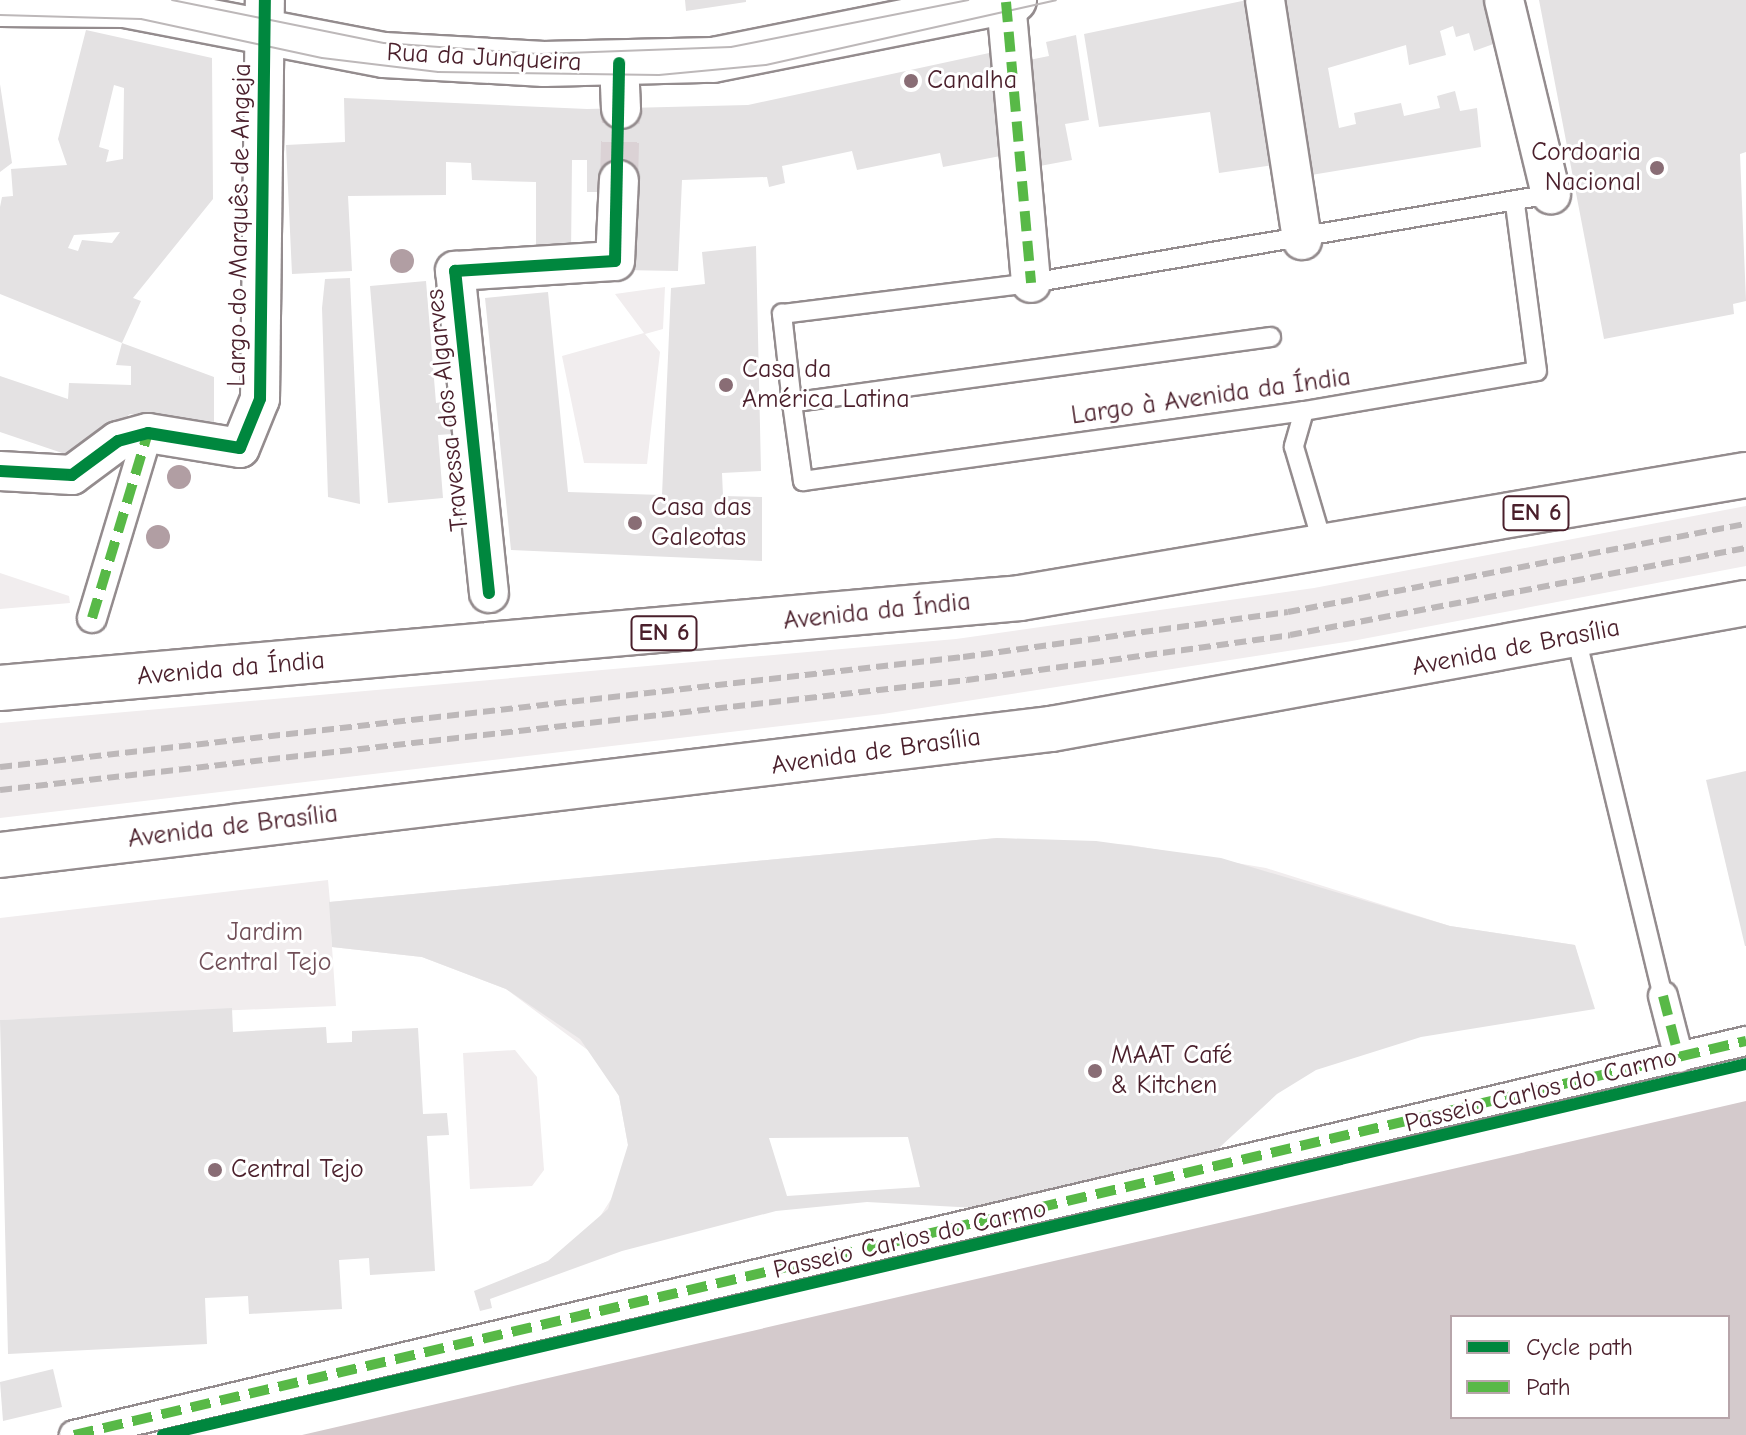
<!DOCTYPE html>
<meta charset="utf-8">
<style>
body{margin:0}
#map{position:relative;width:1746px;height:1435px;overflow:hidden;background:#fff;font-family:"Comic Neue",sans-serif}
div>[style]{position:absolute}
.built>*{inset:0;background:#f1edee}
.water>*{inset:0;background:#d4cacc}
.building>*{inset:0;background:#e4e2e3}
.minor-tunnel>*{height:38px;margin-top:-19px;transform-origin:0;background:repeating-linear-gradient(90deg,#dbd2d5 0 38px,transparent 0 57px)}
.roads{filter:drop-shadow(2px 0 #948c8e) drop-shadow(-2px 0 #948c8e) drop-shadow(0 2px #948c8e) drop-shadow(0 -2px #948c8e)}
.service>*{height:18px;margin:-9px;padding:0 9px;transform-origin:9px;border-radius:9px;background:#fff}
.pedestrian>*{height:28px;margin:-14px;padding:0 14px;transform-origin:14px;border-radius:14px;background:#fff}
.minor>*{height:38px;margin:-19px;padding:0 19px;transform-origin:19px;border-radius:19px;background:#fff}
.secondary>*{height:44px;margin:-22px;padding:0 22px;transform-origin:22px;border-radius:22px;background:#fff}
.primary>*{height:44px;margin:-22px;padding:0 22px;transform-origin:22px;border-radius:22px;background:#fff}
.tram>*{height:2px;margin:-1px;padding:0 1px;transform-origin:1px;border-radius:1px;background:#bdb8b9}
.rail>*{height:6px;margin-top:-3px;transform-origin:0;background:repeating-linear-gradient(90deg,#bdb8b9 0 12px,transparent 0 18px)}
.quiet>*{height:10px;margin-top:-5px;transform-origin:0;background:repeating-linear-gradient(90deg,#58b947 0 20px,transparent 0 30px)}
.cycleway>*{height:12px;margin:-6px;padding:0 6px;transform-origin:6px;border-radius:6px;background:#00873e}
.trees>*{width:24px;height:24px;margin:-12px;border-radius:50%;background:#b19ea3}
.dots>*{width:22px;height:22px;translate:-50% -50%;box-sizing:border-box;border:4px solid #fff;border-radius:50%}
span{translate:-50% -50%;white-space:nowrap;text-align:center;line-height:1.15;-webkit-text-stroke:6px #fff;paint-order:stroke}
.shield-label span{padding:2px 6px;background:#fff;border:2px solid;border-radius:6px;-webkit-text-stroke-width:0}
.shield-label{font-size:24px;color:#4a1f2b;font-weight:700}
.street-label{font-size:26px;color:#4a1f2b}
.poi-label{font-size:26px;color:#4a1f2b}
.left{translate:0 -50%;text-align:left}
.right{translate:-100% -50%;text-align:right}
.park-label{font-size:26px;color:#714f58}
.legend{position:absolute;left:1450px;top:1315px;width:280px;height:104px;box-sizing:border-box;background:#fff;border:2px solid #b7a5aa;margin:0;padding:10px 14px;list-style:none;font-size:24px;color:#4a1f2b}
.legend li{display:flex;align-items:center;gap:16px;height:40px}
.legend b{width:40px;border:2px solid #b7a5aa}
</style>
<div id="map">
<div class="built">
<div style="clip-path:polygon(665px 287px,663px 329px,645px 334px,660px 352px,647px 464px,584px 463px,562px 356px,644px 333px,615px 294px)"></div>
<div style="clip-path:polygon(1746px 506px,1746px 566px,1352px 641px,883px 714px,0 818px,0 723px,956px 639px,1314px 588px)"></div>
<div style="clip-path:polygon(0 573px,69px 596px,70px 603px,0 609px)"></div>
<div style="clip-path:polygon(997px 838px,1130px 845px,1266px 868px,1450px 926px,1575px 945px,1581px 967px,1509px 973px,1445px 966px,1222px 914px,1144px 906px,1028px 917px,817px 984px,764px 984px,720px 968px,706px 980px,716px 985px,713px 991px,502px 943px,331px 932px,332px 947px,365px 946px,429px 951px,488px 960px,585px 989px,666px 1028px,709px 1077px,714px 1099px,707px 1130px,657px 1199px,604px 1238px,559px 1260px,500px 1281px,548px 1261px,594px 1226px,622px 1182px,628px 1145px,619px 1096px,597px 1057px,506px 989px,422px 957px,332px 947px,336px 1006px,0 1020px,0 918px,328px 880px,330px 902px)"></div>
<div style="clip-path:polygon(515px 1050px,537px 1077px,544px 1170px,532px 1186px,470px 1189px,463px 1053px)"></div>
</div>
<div class="water">
<div style="clip-path:polygon(evenodd,1746px 1101px,1746px 1435px,302px 1435px,1746px 1101px,1452px 1317px,1728px 1317px,1728px 1417px,1452px 1417px,1452px 1317px)"></div>
</div>
<div class="building">
<div style="clip-path:polygon(685px 0,746px 0,746px 2px,686px 11px)"></div>
<div style="clip-path:polygon(1247px 0,1273px 165px,1219px 173px,1210px 112px,1099px 127px,1084px 34px)"></div>
<div style="clip-path:polygon(1276px 0,1487px 0,1499px 42px,1474px 51px,1469px 33px,1456px 37px,1453px 26px,1440px 31px,1446px 55px,1409px 65px,1406px 45px,1328px 68px,1339px 128px,1356px 124px,1354px 113px,1401px 103px,1404px 116px,1440px 108px,1437px 96px,1455px 91px,1460px 111px,1477px 108px,1481px 147px,1299px 177px)"></div>
<div style="clip-path:polygon(1539px 0,1746px 0,1746px 152px,1740px 154px,1746px 301px,1733px 304px,1734px 314px,1604px 339px)"></div>
<div style="clip-path:polygon(evenodd,86px 30px,212px 58px,213px 199px,133px 298px,141px 301px,122px 343px,214px 377px,214px 428px,130px 414px,77px 458px,0 432px,0 376px,68px 399px,69px 383px,131px 385px,131px 366px,116px 365px,122px 343px,0 294px,0 207px,2px 197px,13px 196px,11px 169px,67px 165px,58px 139px,86px 30px,114px 85px,124px 88px,123px 159px,106px 162px,109px 150px,99px 147px,114px 85px,86px 30px,120px 232px,112px 243px,82px 240px,78px 251px,68px 248px,74px 235px,120px 232px)"></div>
<div style="clip-path:polygon(1076px 35px,1089px 120px,1065px 124px,1072px 160px,1029px 168px,1019px 62px,1049px 56px,1046px 42px)"></div>
<div style="clip-path:polygon(1003px 50px,1011px 154px,943px 167px,940px 153px,857px 170px,852px 151px,782px 166px,785px 183px,769px 187px,767px 177px,682px 180px,678px 271px,622px 270px,608px 192px,587px 192px,587px 160px,572px 160px,571px 255px,536px 257px,536px 182px,472px 180px,471px 163px,446px 162px,446px 195px,348px 196px,352px 271px,292px 274px,286px 145px,345px 142px,344px 98px,587px 109px,748px 105px)"></div>
<div style="clip-path:polygon(0 84px,12px 163px,0 172px)"></div>
<div style="clip-path:polygon(756px 246px,761px 471px,722px 473px,723px 496px,762px 497px,762px 561px,511px 550px,485px 298px,548px 292px,568px 492px,662px 495px,671px 288px,705px 284px,702px 252px)"></div>
<div style="clip-path:polygon(350px 278px,360px 504px,328px 497px,322px 308px,325px 279px)"></div>
<div style="clip-path:polygon(426px 281px,436px 403px,449px 401px,452px 434px,438px 435px,443px 498px,388px 503px,370px 286px)"></div>
<div style="clip-path:polygon(1746px 771px,1746px 946px,1745px 946px,1706px 780px)"></div>
<div style="clip-path:polygon(evenodd,997px 838px,1096px 841px,1221px 858px,1450px 926px,1575px 945px,1595px 1009px,1421px 1037px,1316px 1070px,1277px 1094px,1206px 1160px,1156px 1194px,1118px 1207px,1032px 1211px,867px 1202px,776px 1211px,622px 1251px,490px 1299px,492px 1308px,480px 1311px,474px 1291px,548px 1261px,608px 1209px,628px 1145px,619px 1096px,580px 1039px,506px 989px,422px 957px,332px 947px,329px 902px,997px 838px,908px 1137px,920px 1187px,787px 1196px,769px 1138px,908px 1137px)"></div>
<div style="clip-path:polygon(232px 1008px,233px 1032px,326px 1027px,327px 1043px,352px 1042px,352px 1031px,418px 1028px,423px 1114px,447px 1113px,449px 1135px,427px 1136px,435px 1271px,370px 1275px,369px 1258px,339px 1260px,342px 1309px,249px 1314px,248px 1296px,205px 1298px,207px 1344px,8px 1354px,0 1020px)"></div>
<div style="clip-path:polygon(53px 1369px,62px 1407px,3px 1421px,0 1382px)"></div>
</div>
<div class="minor-tunnel">
<div style="left:619px;top:180px;width:71px;rotate:-88.4deg"></div>
</div>
<div class="roads">
<div class="service">
<div style="left:1271px;top:337px;width:484px;rotate:172.2deg"></div>
<div style="left:792px;top:403px;width:79px;rotate:82deg"></div>
<div style="left:803px;top:481px;width:506px;rotate:-7.95deg"></div>
<div style="left:1304px;top:411px;width:236px;rotate:-9.7deg"></div>
<div style="left:1537px;top:371px;width:169px;rotate:-97.5deg"></div>
<div style="left:792px;top:403px;width:90px;rotate:-96.4deg"></div>
<div style="left:782px;top:314px;width:251px;rotate:-7.1deg"></div>
<div style="left:1031px;top:283px;width:528px;rotate:-9.71deg"></div>
<div style="left:1304px;top:411px;width:37px;rotate:106deg"></div>
<div style="left:1294px;top:447px;width:105px;rotate:73.5deg"></div>
<div style="left:1576px;top:637px;width:369px;rotate:76.4deg"></div>
</div>
<div class="pedestrian">
<div style="left:92px;top:618px;width:193px;rotate:-73.2deg"></div>
<div style="left:1663px;top:996px;width:64px;rotate:75.5deg"></div>
<div style="left:74px;top:1435px;width:1718px;rotate:-13.26deg"></div>
</div>
<div class="minor">
<div style="left:1265px;top:0;width:243px;rotate:81.2deg"></div>
<div style="left:1504px;top:0;width:200px;rotate:76.4deg"></div>
<div style="left:1006px;top:2px;width:282px;rotate:84.9deg"></div>
<div style="left:619px;top:63px;width:46px;rotate:87.5deg"></div>
<div style="left:0;top:471px;width:72px;rotate:3.2deg"></div>
<div style="left:72px;top:475px;width:57px;rotate:-36.5deg"></div>
<div style="left:118px;top:441px;width:31px;rotate:-15deg"></div>
<div style="left:148px;top:433px;width:93px;rotate:9.3deg"></div>
<div style="left:240px;top:448px;width:53px;rotate:-67.8deg"></div>
<div style="left:260px;top:399px;width:399px;rotate:-89.3deg"></div>
<div style="left:489px;top:593px;width:324px;rotate:-96deg"></div>
<div style="left:455px;top:271px;width:160px;rotate:-3.6deg"></div>
<div style="left:615px;top:261px;width:81px;rotate:-87.2deg"></div>
</div>
<div class="secondary">
<div style="left:0;top:4px;width:124px;rotate:0.5deg"></div>
<div style="left:124px;top:5px;width:265px;rotate:10.9deg"></div>
<div style="left:384px;top:55px;width:160px;rotate:3.2deg"></div>
<div style="left:544px;top:64px;width:169px;rotate:-1.4deg"></div>
<div style="left:713px;top:60px;width:307px;rotate:-11.3deg"></div>
</div>
<div class="primary">
<div style="left:0;top:688px;width:1024px;rotate:-5.04deg"></div>
<div style="left:1020px;top:598px;width:736px;rotate:-9.62deg"></div>
<div style="left:0;top:855px;width:1059px;rotate:-6.84deg"></div>
<div style="left:1051px;top:729px;width:706px;rotate:-10.28deg"></div>
</div>
</div>
<div class="tram">
<div style="left:172px;top:0;width:216px;rotate:11.5deg"></div>
<div style="left:384px;top:43px;width:155px;rotate:4.1deg"></div>
<div style="left:539px;top:54px;width:192px;rotate:-2.1deg"></div>
<div style="left:731px;top:47px;width:242px;rotate:-11.2deg"></div>
<div style="left:0;top:15px;width:141px;rotate:1.6deg"></div>
<div style="left:141px;top:19px;width:185px;rotate:12.2deg"></div>
<div style="left:322px;top:58px;width:117px;rotate:6.9deg"></div>
<div style="left:438px;top:72px;width:221px;rotate:0.8deg"></div>
<div style="left:659px;top:75px;width:107px;rotate:-5.3deg"></div>
<div style="left:766px;top:65px;width:297px;rotate:-12.6deg"></div>
</div>
<div class="rail">
<div style="left:0;top:767px;width:969px;rotate:-6.52deg"></div>
<div style="left:963px;top:657px;width:328px;rotate:-7.9deg"></div>
<div style="left:1288px;top:612px;width:466px;rotate:-10.9deg"></div>
<div style="left:0;top:790px;width:973px;rotate:-6.49deg"></div>
<div style="left:967px;top:680px;width:326px;rotate:-7.9deg"></div>
<div style="left:1290px;top:635px;width:464px;rotate:-10.8deg"></div>
</div>
<div class="quiet">
<div style="left:1006px;top:2px;width:282px;rotate:84.9deg"></div>
<div style="left:92px;top:618px;width:193px;rotate:-73.2deg"></div>
<div style="left:1663px;top:996px;width:64px;rotate:75.5deg"></div>
<div style="left:74px;top:1435px;width:1718px;rotate:-13.26deg"></div>
</div>
<div class="cycleway">
<div style="left:0;top:471px;width:72px;rotate:3.2deg"></div>
<div style="left:72px;top:475px;width:57px;rotate:-36.5deg"></div>
<div style="left:118px;top:441px;width:31px;rotate:-15deg"></div>
<div style="left:148px;top:433px;width:93px;rotate:9.3deg"></div>
<div style="left:240px;top:448px;width:53px;rotate:-67.8deg"></div>
<div style="left:260px;top:399px;width:399px;rotate:-89.3deg"></div>
<div style="left:489px;top:593px;width:324px;rotate:-96deg"></div>
<div style="left:455px;top:271px;width:160px;rotate:-3.6deg"></div>
<div style="left:615px;top:261px;width:198px;rotate:-88.8deg"></div>
<div style="left:163px;top:1435px;width:1626px;rotate:-13.19deg"></div>
</div>
<div class="trees">
<div style="left:402px;top:261px"></div>
<div style="left:179px;top:477px"></div>
<div style="left:158px;top:537px"></div>
</div>
<div class="dots">
<div style="left:911px;top:81px;background:#896d75"></div>
<div style="left:1657px;top:168px;background:#896d75"></div>
<div style="left:726px;top:385px;background:#896d75"></div>
<div style="left:635px;top:523px;background:#896d75"></div>
<div style="left:1095px;top:1071px;background:#896d75"></div>
<div style="left:215px;top:1170px;background:#896d75"></div>
</div>
<div class="shield-label">
<span style="left:1536px;top:513px">EN 6</span>
<span style="left:664px;top:633px">EN 6</span>
</div>
<div class="street-label">
<span style="left:484px;top:58px;rotate:3deg">Rua da Junqueira</span>
<span style="left:240px;top:225px;rotate:-89deg">Largo do Marquês de Angeja</span>
<span style="left:1211px;top:397px;rotate:-8deg">Largo à Avenida da Índia</span>
<span style="left:448px;top:410px;rotate:-96deg">Travessa dos Algarves</span>
<span style="left:877px;top:612px;rotate:-6deg">Avenida da Índia</span>
<span style="left:1516px;top:648px;rotate:-11deg">Avenida de Brasília</span>
<span style="left:231px;top:669px;rotate:-5deg">Avenida da Índia</span>
<span style="left:876px;top:752px;rotate:-8deg">Avenida de Brasília</span>
<span style="left:233px;top:827px;rotate:-7deg">Avenida de Brasília</span>
<span style="left:1541px;top:1091px;rotate:-14deg">Passeio Carlos do Carmo</span>
<span style="left:910px;top:1240px;rotate:-13deg">Passeio Carlos do Carmo</span>
</div>
<div class="poi-label">
<span class="left" style="left:927px;top:81px">Canalha</span>
<span class="right" style="left:1641px;top:168px">Cordoaria<br>Nacional</span>
<span class="left" style="left:742px;top:385px">Casa da<br>América Latina</span>
<span class="left" style="left:651px;top:523px">Casa das<br>Galeotas</span>
<span class="left" style="left:1111px;top:1071px">MAAT Café<br>&amp; Kitchen</span>
<span class="left" style="left:231px;top:1170px">Central Tejo</span>
</div>
<div class="park-label">
<span style="left:265px;top:948px">Jardim<br>Central Tejo</span>
</div>
<ul class="legend">
<li><b style="height:10px;background:#00873e"></b>Cycle path</li>
<li><b style="height:10px;background:#58b947"></b>Path</li>
</ul>
</div>
